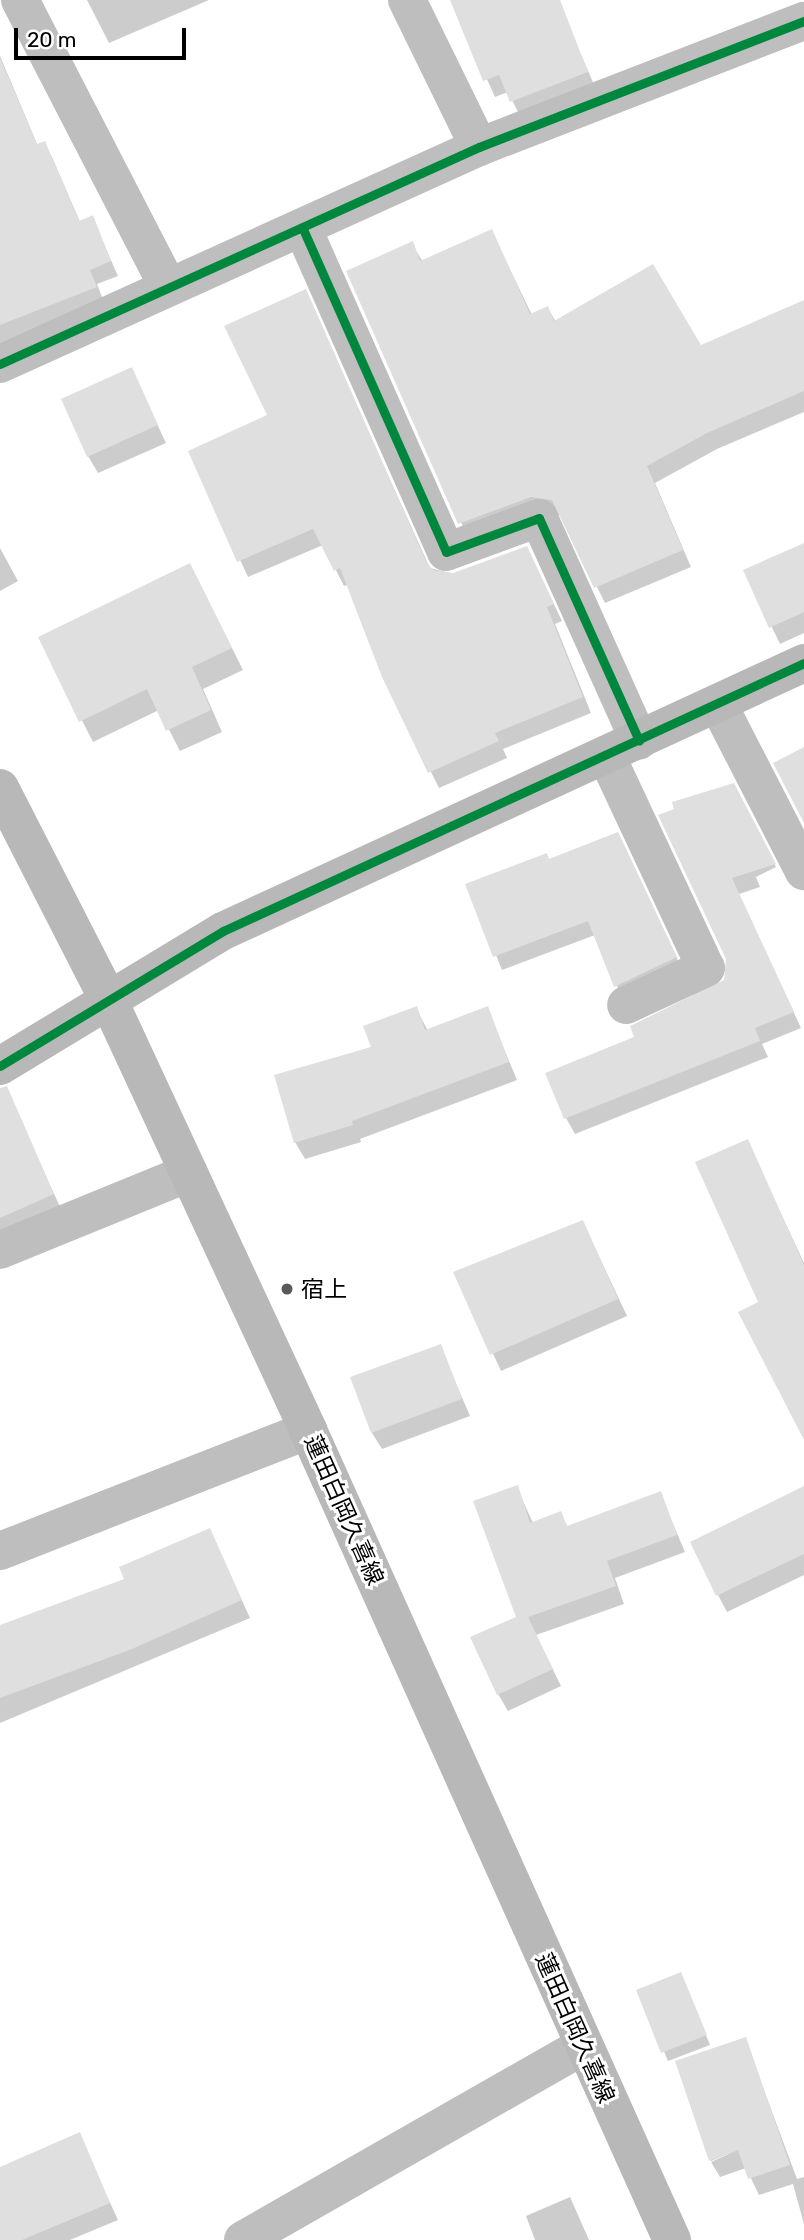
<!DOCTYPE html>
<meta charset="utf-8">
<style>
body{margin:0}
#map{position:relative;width:804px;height:2240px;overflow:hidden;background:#fff;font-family:Rubik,"Noto Sans JP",sans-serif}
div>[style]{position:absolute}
.shadow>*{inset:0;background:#0003}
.building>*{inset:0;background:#dfdfdf}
.street>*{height:38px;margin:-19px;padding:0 19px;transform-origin:19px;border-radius:19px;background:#bebebe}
.secondary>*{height:38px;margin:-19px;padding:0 19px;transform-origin:19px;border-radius:19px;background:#b8b8b8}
.cycleway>*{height:9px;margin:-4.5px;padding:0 4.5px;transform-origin:4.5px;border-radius:4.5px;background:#00873e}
.dots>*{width:19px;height:19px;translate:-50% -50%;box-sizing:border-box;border:4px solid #fff;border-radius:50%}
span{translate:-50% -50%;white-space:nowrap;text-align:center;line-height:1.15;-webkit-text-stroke:6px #fff;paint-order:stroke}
.poi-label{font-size:23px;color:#000}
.left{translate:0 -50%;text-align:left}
.street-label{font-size:23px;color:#000}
.scale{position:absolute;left:14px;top:28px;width:172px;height:32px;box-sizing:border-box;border:4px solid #000;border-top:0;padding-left:9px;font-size:21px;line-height:24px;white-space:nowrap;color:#000;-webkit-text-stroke:5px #fff;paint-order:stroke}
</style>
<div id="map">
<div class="shadow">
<div style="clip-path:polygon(87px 0,209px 0,109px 43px)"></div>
<div style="clip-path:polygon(451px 0,557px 0,596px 89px,521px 118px,508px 92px,495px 97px)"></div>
<div style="clip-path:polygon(0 56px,38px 146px,44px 143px,52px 157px,80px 222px,92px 217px,118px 276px,97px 284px,104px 302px,0 345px)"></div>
<div style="clip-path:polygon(492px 232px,532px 315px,548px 308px,556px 322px,700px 347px,804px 302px,804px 412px,717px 449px,655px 483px,691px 567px,605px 603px,561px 516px,542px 514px,469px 540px,348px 272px,412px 244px,423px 262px)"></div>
<div style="clip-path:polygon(305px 292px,430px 568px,453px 574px,527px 548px,562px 621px,555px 624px,591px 713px,503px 749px,507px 758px,439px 788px,384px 677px,348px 585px,344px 586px,323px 545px,248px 577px,190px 452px,270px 415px)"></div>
<div style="clip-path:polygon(131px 369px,166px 443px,98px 473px,88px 456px)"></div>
<div style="clip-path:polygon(804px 544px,804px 633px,780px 644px,745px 571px)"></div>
<div style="clip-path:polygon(0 548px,18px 581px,0 591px)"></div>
<div style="clip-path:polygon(201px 586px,243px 670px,203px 689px,222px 732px,180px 751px,159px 710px,93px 742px,40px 638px)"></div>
<div style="clip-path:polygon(742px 801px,776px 867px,756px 877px,760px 887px,739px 894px,801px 1028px,762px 1044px,768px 1057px,575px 1134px,566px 1118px,636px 1038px,726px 981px,728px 958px,661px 816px)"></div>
<div style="clip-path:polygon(625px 847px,683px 971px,623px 1000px,595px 935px,502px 970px,468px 885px,549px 861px)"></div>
<div style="clip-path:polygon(416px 1008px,428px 1031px,487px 1008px,517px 1080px,360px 1139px,361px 1142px,305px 1159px,295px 1142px,373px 1048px)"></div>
<div style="clip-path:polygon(23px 1127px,62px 1211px,0 1239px,0 1137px)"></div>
<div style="clip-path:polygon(747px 1141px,804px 1263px,804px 1436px,761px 1303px)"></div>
<div style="clip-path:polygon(583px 1222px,627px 1316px,501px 1371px,456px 1273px)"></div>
<div style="clip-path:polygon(440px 1346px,470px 1416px,382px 1449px,372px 1433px)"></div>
<div style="clip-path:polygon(517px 1488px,533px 1523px,560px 1514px,568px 1527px,660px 1493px,685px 1552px,615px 1578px,624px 1604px,536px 1635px,561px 1686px,508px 1711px,498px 1694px,518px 1618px)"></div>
<div style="clip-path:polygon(210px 1530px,250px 1618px,0 1723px,0 1627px,126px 1580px)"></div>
<div style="clip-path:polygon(804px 1549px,804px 1575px,727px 1612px,718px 1595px)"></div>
<div style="clip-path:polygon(681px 1974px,710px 2045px,668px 2061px,639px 1991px)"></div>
<div style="clip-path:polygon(745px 2039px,797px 2179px,804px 2177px,804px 2224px,793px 2184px,759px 2195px,746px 2168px,720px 2177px,711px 2162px,746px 2146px,711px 2161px,677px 2062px)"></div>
<div style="clip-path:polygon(79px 2135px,118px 2220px,70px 2240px,0 2240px,0 2169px)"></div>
<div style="clip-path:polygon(570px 2197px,589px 2240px,535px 2240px,526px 2216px)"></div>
</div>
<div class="building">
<div style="clip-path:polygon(450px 0,560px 0,588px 72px,510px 102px,499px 75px,483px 81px)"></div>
<div style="clip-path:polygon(0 58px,37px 144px,45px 141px,79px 221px,93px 215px,111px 261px,90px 270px,97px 287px,0 325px)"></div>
<div style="clip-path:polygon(492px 229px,530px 314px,548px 306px,554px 321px,653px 264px,701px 345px,804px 300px,804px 391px,707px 433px,647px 466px,683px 550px,594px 588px,552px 500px,531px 497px,458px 524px,346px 271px,413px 241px,420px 261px)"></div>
<div style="clip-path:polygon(306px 289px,426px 561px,433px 570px,453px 573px,527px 546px,554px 604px,547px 607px,583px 697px,495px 733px,499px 741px,428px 773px,382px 677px,340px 568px,334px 571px,313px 529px,237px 562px,188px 451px,267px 415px,224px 326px)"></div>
<div style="clip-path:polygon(132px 367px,158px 425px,87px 457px,61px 399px)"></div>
<div style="clip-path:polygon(804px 543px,804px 612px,769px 628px,743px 570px)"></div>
<div style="clip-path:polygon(190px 563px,232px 648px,192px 667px,211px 710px,166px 731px,147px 689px,79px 722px,38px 637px)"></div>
<div style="clip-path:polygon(804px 747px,804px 823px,773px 763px)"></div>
<div style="clip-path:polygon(734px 783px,776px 864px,732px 878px,794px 1012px,755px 1028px,760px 1041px,564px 1119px,545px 1073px,634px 1037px,630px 1026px,724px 980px,726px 959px,658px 815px,674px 809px,672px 802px)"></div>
<div style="clip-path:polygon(618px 832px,677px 957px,614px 987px,588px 921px,493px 957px,465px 884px,547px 853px,549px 859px)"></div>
<div style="clip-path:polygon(417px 1006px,425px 1030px,488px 1006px,509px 1062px,352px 1121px,353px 1125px,294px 1143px,274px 1075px,371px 1047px,363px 1026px)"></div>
<div style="clip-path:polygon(7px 1086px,54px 1194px,0 1218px,0 1088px)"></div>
<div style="clip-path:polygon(748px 1139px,804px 1265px,804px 1440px,738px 1312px,758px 1302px,695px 1162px)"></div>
<div style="clip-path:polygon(583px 1220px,618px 1299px,490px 1355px,453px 1272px)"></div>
<div style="clip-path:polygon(441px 1344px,462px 1399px,371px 1433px,350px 1377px)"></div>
<div style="clip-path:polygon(518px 1485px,530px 1523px,561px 1511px,567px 1526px,661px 1491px,677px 1535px,607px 1561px,616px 1586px,528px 1617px,553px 1669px,497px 1695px,470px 1637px,516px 1617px,473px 1501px)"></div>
<div style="clip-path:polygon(804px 1486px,804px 1554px,716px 1596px,690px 1542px)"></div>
<div style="clip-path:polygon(210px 1528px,242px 1600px,132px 1649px,0 1698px,0 1625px,124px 1579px,119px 1567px)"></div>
<div style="clip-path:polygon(681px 1972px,707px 2035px,661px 2053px,636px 1990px)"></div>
<div style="clip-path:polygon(746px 2037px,790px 2165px,748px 2179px,738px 2150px,709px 2161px,675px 2061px)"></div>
<div style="clip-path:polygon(80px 2132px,110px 2203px,22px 2240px,0 2240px,0 2167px)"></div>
</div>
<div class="street">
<div style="left:20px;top:0;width:323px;rotate:62.7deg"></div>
<div style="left:407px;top:0;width:164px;rotate:63.9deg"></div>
<div style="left:303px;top:229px;width:353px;rotate:66.1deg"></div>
<div style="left:446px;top:552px;width:99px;rotate:-20.1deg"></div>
<div style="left:539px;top:518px;width:244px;rotate:65.8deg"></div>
<div style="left:0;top:364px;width:526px;rotate:-24.37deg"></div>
<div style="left:479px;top:147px;width:349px;rotate:-21.2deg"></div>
<div style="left:718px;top:704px;width:188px;rotate:62.8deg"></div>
<div style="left:606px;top:755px;width:235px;rotate:64.9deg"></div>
<div style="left:706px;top:968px;width:88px;rotate:155.2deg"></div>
<div style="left:0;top:1250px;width:204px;rotate:-22.2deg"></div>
<div style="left:0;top:1551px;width:331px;rotate:-21.4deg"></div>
<div style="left:243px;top:2240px;width:391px;rotate:-29.7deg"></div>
</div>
<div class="secondary">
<div style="left:0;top:788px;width:239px;rotate:62.9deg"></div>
<div style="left:109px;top:1001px;width:473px;rotate:65.1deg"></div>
<div style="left:308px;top:1430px;width:888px;rotate:65.8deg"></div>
<div style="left:0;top:1066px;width:261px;rotate:-31.2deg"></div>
<div style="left:223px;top:931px;width:640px;rotate:-24.76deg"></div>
</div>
<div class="cycleway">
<div style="left:303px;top:229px;width:353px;rotate:66.1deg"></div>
<div style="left:446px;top:552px;width:99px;rotate:-20.1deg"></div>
<div style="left:539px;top:518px;width:244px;rotate:65.8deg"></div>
<div style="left:0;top:364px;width:526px;rotate:-24.37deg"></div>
<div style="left:479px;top:147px;width:349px;rotate:-21.2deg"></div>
<div style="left:0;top:1066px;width:261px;rotate:-31.2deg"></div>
<div style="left:223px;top:931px;width:640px;rotate:-24.76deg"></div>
</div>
<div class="dots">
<div style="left:287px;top:1289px;background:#595959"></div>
</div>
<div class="poi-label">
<span class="left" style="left:301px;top:1289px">宿上</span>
</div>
<div class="street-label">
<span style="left:344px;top:1510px;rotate:66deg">蓮田白岡久喜線</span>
<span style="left:575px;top:2028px;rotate:66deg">蓮田白岡久喜線</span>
</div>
<div class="scale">20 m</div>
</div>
